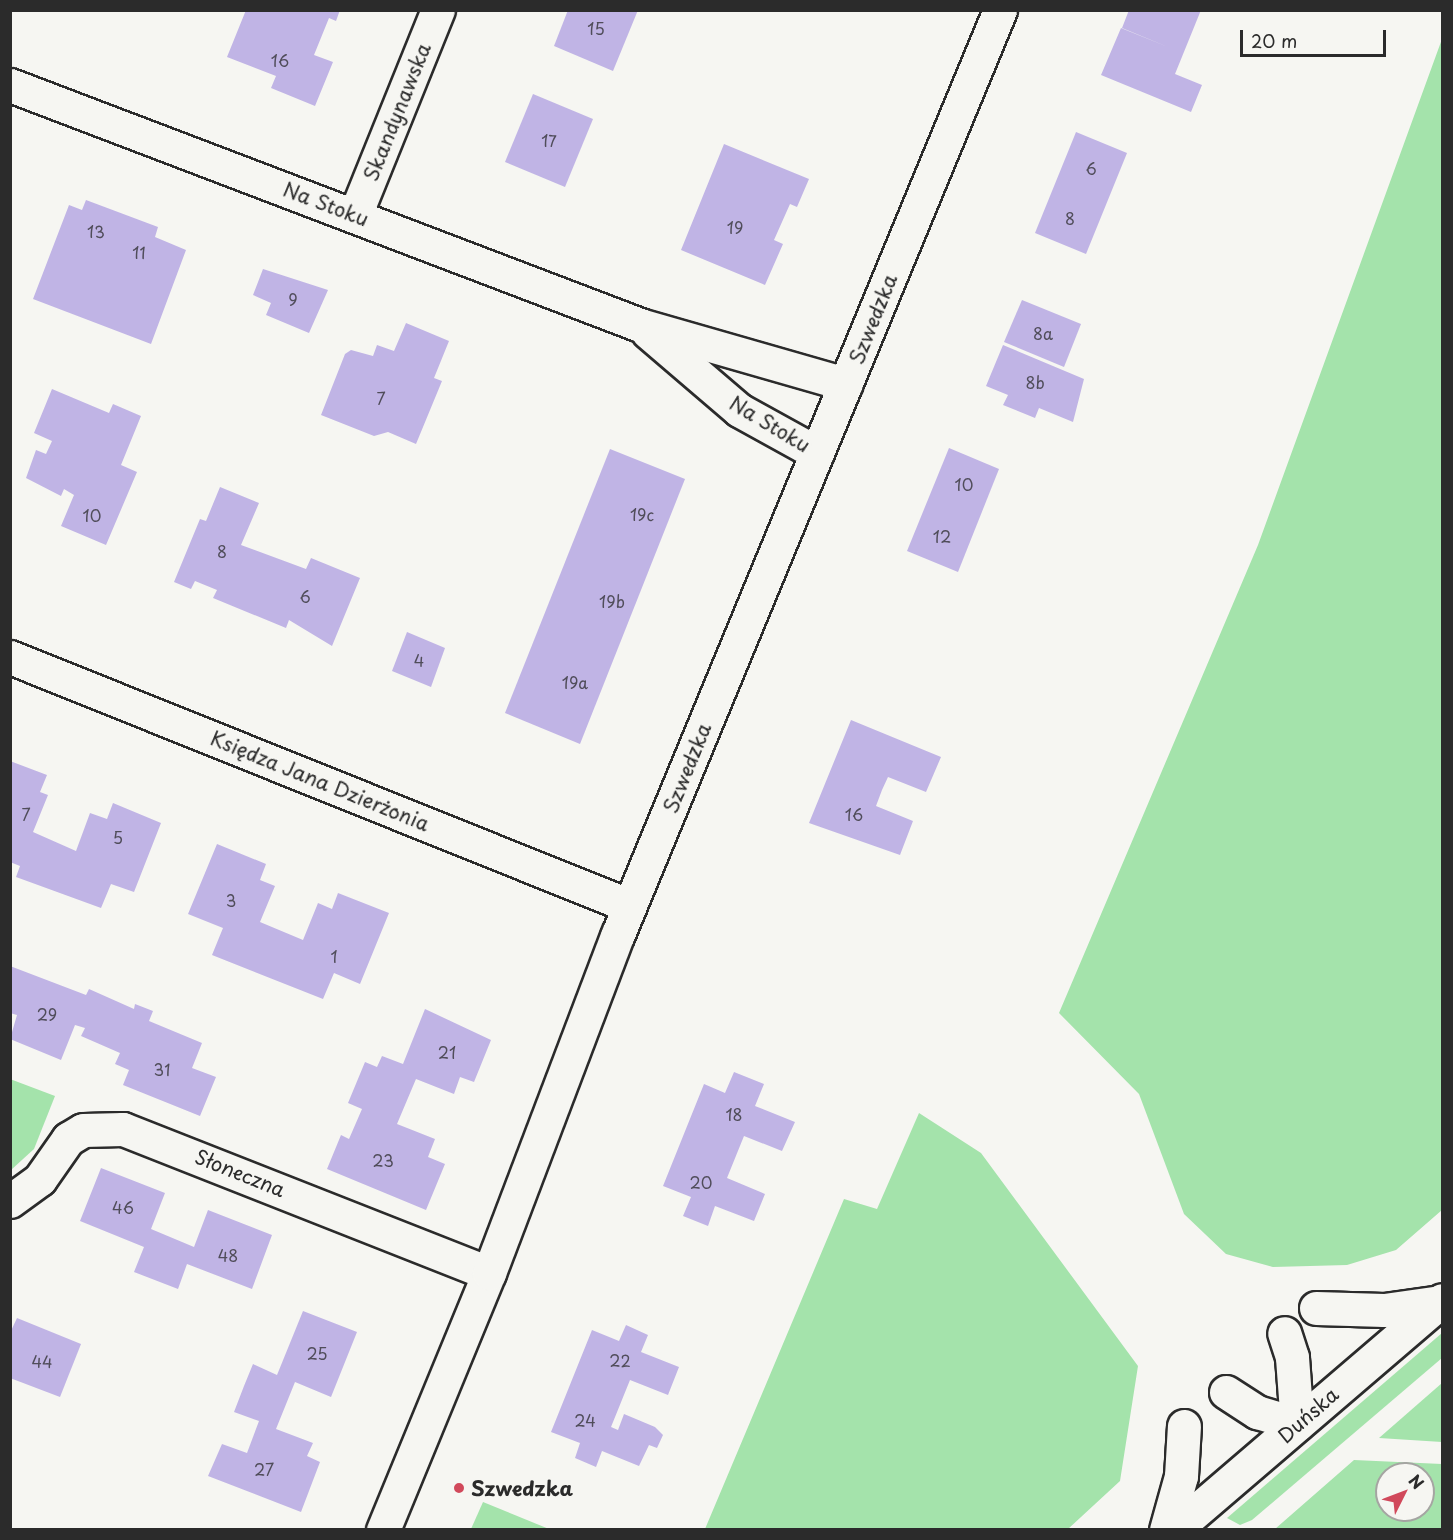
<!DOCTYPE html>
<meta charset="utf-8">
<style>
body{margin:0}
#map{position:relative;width:1453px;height:1540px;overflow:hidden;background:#f6f6f2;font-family:"Playpen Sans",sans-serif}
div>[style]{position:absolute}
.green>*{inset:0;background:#a4e3ab}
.building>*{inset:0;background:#c0b4e5}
.roads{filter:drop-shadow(2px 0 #2b2b2b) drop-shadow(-2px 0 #2b2b2b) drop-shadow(0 2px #2b2b2b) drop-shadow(0 -2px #2b2b2b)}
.minor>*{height:33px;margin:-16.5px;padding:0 16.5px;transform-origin:16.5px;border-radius:16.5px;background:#f6f6f2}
.dots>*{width:16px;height:16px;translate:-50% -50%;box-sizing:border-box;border:3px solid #f6f6f2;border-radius:50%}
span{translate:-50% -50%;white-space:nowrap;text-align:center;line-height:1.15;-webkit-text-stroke:4.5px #f6f6f2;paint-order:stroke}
.number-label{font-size:16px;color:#504d5a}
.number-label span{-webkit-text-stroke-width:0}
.street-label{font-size:20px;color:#2b2b2b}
.poi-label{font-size:20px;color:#2b2b2b;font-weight:700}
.left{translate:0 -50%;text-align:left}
.frame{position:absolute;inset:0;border:12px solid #2b2b2b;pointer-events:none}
.north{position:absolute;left:1375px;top:1462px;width:60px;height:60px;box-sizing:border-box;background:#f6f6f2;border:2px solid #a5a5a2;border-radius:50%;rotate:48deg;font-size:16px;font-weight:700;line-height:24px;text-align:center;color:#2b2b2b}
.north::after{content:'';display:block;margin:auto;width:21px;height:27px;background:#d1495b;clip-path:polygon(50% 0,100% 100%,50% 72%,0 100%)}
.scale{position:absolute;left:1240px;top:30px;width:146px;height:27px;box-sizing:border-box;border:3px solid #2b2b2b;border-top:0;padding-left:8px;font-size:18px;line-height:21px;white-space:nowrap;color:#2b2b2b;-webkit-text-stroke:4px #f6f6f2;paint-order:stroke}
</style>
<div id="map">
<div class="green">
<div style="clip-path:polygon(1442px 39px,1442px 1210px,1396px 1250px,1347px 1265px,1273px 1267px,1226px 1254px,1184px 1214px,1139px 1094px,1059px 1013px,1258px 545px)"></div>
<div style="clip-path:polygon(10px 1079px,55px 1096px,34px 1149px,11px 1170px)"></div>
<div style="clip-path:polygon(919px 1113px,981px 1153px,1138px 1366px,1120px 1481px,1068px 1529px,705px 1529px,844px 1199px,877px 1209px)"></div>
<div style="clip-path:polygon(1442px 1333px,1442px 1358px,1252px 1520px,1240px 1525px,1227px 1518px)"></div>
<div style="clip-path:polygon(1442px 1383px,1442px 1442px,1379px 1438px)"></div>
<div style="clip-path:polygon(evenodd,1354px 1460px,1442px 1464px,1442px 1529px,1275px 1529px,1354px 1460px,1387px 1474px,1423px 1474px,1423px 1510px,1387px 1510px,1387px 1474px)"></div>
<div style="clip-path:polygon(483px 1502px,549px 1529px,471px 1529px)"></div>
</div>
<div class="building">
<div style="clip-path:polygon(246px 10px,340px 10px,336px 21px,329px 18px,314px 55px,333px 62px,315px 106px,271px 88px,276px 76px,227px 57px)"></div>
<div style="clip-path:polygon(568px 10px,638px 10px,613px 71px,554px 46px)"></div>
<div style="clip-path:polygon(1129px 10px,1201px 10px,1175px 74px,1202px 85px,1191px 112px,1101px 75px,1121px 28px,1168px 47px,1122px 28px)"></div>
<div style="clip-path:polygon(533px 94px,593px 119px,565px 187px,505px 162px)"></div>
<div style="clip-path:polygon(1076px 132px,1127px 153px,1086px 254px,1035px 233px)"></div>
<div style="clip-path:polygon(724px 144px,809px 179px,797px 207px,790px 204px,774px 240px,783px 244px,765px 285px,681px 250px)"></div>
<div style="clip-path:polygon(86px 200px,158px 227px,155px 237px,186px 250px,151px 344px,33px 299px,69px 205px,82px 210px)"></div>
<div style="clip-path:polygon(263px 269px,328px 290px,309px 333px,266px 315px,271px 303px,253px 295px)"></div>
<div style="clip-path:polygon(1022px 300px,1081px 324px,1064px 367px,1004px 342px)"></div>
<div style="clip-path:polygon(406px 323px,449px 341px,434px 378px,442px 381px,416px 444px,388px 432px,374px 436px,321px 415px,345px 354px,351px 350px,373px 356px,377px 345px,394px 351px)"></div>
<div style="clip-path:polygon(1003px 345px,1084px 379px,1073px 422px,1039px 408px,1035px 418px,1003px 405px,1008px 395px,986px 386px)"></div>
<div style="clip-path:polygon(52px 389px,109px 413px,113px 404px,141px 416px,121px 465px,137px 472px,106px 545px,61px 526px,74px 495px,64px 489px,61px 496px,26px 478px,36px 450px,46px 454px,52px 441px,34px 433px)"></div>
<div style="clip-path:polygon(949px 448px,999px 469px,958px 572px,907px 551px)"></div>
<div style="clip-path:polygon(610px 449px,685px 479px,580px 744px,505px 713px)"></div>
<div style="clip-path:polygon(220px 487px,259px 503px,241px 545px,306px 569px,311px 558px,360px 578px,332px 646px,289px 620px,286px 628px,213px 598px,217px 590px,195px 581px,191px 589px,174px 582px,200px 519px,206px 521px)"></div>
<div style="clip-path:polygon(407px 632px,445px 648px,431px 687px,392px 671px)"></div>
<div style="clip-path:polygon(851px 720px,941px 757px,926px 792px,888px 777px,882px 790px,876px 806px,913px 821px,900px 855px,809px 823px)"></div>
<div style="clip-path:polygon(10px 761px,47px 775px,40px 792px,48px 795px,33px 832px,76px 851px,90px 813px,107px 819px,113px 803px,161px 823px,134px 892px,111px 884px,101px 908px,16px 877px,20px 866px,10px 862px)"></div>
<div style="clip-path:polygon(217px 844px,266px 864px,260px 880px,275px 886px,260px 922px,303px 940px,318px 903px,332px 909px,338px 893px,389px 913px,360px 984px,334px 973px,323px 999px,212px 955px,223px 928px,188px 914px)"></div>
<div style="clip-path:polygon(10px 966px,86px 995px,89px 989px,134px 1009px,135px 1004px,153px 1011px,149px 1021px,202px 1043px,192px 1068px,216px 1077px,200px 1116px,123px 1085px,129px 1070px,115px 1064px,120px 1053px,81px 1036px,85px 1028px,75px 1025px,61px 1060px,10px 1039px,17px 1015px,10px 1013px)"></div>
<div style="clip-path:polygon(425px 1009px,491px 1040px,474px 1082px,460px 1077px,454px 1094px,416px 1079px,397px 1124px,435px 1139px,428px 1157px,445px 1164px,426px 1210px,327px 1169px,341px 1135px,349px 1139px,362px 1109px,348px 1103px,365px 1062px,377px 1067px,382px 1056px,403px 1064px)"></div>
<div style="clip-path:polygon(734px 1072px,764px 1084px,755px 1106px,795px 1122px,782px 1151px,744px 1136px,727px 1178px,765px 1194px,754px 1221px,715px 1206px,708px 1226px,683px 1216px,691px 1197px,663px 1186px,704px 1084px,725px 1093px)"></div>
<div style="clip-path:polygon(101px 1168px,165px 1193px,151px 1229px,194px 1247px,208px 1210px,272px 1235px,252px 1289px,187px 1264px,178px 1289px,134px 1272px,144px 1247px,80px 1221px)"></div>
<div style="clip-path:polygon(303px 1311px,357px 1332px,331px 1397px,295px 1382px,276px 1429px,313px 1443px,307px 1456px,320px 1462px,301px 1512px,208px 1476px,222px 1444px,247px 1453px,259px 1421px,234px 1412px,244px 1386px,253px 1364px,277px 1375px)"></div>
<div style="clip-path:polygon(17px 1318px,81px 1344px,60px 1397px,10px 1378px,10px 1333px)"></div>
<div style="clip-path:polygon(626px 1325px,648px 1335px,641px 1352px,679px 1367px,668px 1395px,630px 1380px,611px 1427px,618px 1430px,624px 1414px,655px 1427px,663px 1435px,657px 1448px,649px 1445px,639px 1466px,602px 1451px,596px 1467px,575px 1458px,580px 1443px,551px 1432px,592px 1330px,619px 1341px)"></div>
</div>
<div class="roads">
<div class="minor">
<div style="left:10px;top:85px;width:674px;rotate:20.85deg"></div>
<div style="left:640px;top:325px;width:214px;rotate:16deg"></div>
<div style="left:355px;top:215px;width:221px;rotate:-68deg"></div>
<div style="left:648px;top:332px;width:120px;rotate:40.6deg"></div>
<div style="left:739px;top:410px;width:89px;rotate:28.9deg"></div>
<div style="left:10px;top:657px;width:668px;rotate:21.88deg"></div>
<div style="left:10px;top:1201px;width:37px;rotate:-36deg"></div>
<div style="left:40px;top:1179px;width:49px;rotate:-55deg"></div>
<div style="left:68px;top:1139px;width:17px;rotate:-31deg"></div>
<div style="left:83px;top:1130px;width:40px;rotate:-1.4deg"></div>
<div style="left:123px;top:1129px;width:393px;rotate:21.5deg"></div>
<div style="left:1316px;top:1308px;width:68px;rotate:1.7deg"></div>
<div style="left:1384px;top:1310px;width:57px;rotate:-8.1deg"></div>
<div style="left:1226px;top:1392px;width:37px;rotate:33deg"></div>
<div style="left:1257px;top:1412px;width:42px;rotate:16.7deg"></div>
<div style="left:1297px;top:1424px;width:67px;rotate:-94.3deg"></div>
<div style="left:1292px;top:1357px;width:25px;rotate:-108deg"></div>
<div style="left:383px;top:1530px;width:278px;rotate:-67.6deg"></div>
<div style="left:489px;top:1273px;width:363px;rotate:-69.2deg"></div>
<div style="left:618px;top:934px;width:1000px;rotate:-67.54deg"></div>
<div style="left:1166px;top:1530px;width:56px;rotate:-74.5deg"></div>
<div style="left:1181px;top:1476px;width:50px;rotate:-86.6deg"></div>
<div style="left:1174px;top:1530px;width:353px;rotate:-40.6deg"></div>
</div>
</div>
<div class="dots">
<div style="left:459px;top:1488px;background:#d1495b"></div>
</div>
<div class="number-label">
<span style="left:596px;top:28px">15</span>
<span style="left:280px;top:60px">16</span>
<span style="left:549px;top:140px">17</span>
<span style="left:1091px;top:168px">6</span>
<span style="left:1070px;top:218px">8</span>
<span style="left:735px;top:227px">19</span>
<span style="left:96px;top:231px">13</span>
<span style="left:139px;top:252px">11</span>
<span style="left:293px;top:299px">9</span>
<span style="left:1043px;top:333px">8a</span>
<span style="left:1035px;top:382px">8b</span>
<span style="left:381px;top:398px">7</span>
<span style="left:964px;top:484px">10</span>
<span style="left:642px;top:514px">19c</span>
<span style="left:92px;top:515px">10</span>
<span style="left:942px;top:536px">12</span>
<span style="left:222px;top:551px">8</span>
<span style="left:305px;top:596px">6</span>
<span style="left:612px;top:601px">19b</span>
<span style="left:419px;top:660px">4</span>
<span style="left:575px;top:682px">19a</span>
<span style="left:26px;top:814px">7</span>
<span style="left:854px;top:814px">16</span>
<span style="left:118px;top:837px">5</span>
<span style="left:231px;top:900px">3</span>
<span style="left:334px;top:956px">1</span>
<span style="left:47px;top:1014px">29</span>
<span style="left:447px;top:1052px">21</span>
<span style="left:162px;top:1069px">31</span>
<span style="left:734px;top:1114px">18</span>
<span style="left:383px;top:1160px">23</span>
<span style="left:701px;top:1182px">20</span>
<span style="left:123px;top:1207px">46</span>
<span style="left:228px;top:1255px">48</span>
<span style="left:317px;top:1353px">25</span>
<span style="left:620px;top:1360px">22</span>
<span style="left:42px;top:1361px">44</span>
<span style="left:585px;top:1420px">24</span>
<span style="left:264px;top:1469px">27</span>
</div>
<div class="street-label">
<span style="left:397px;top:112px;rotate:-68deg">Skandynawska</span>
<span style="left:326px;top:204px;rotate:21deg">Na Stoku</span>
<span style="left:873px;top:319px;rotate:-68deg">Szwedzka</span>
<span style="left:770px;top:424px;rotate:31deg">Na Stoku</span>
<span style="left:687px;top:768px;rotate:-68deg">Szwedzka</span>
<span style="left:320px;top:781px;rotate:22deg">Księdza Jana Dzierżonia</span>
<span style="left:240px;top:1173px;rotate:22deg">Słoneczna</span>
<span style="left:1308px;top:1415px;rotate:-41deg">Duńska</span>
</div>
<div class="poi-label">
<span class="left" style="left:471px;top:1488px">Szwedzka</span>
</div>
<div class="frame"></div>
<div class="north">N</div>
<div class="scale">20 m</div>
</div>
